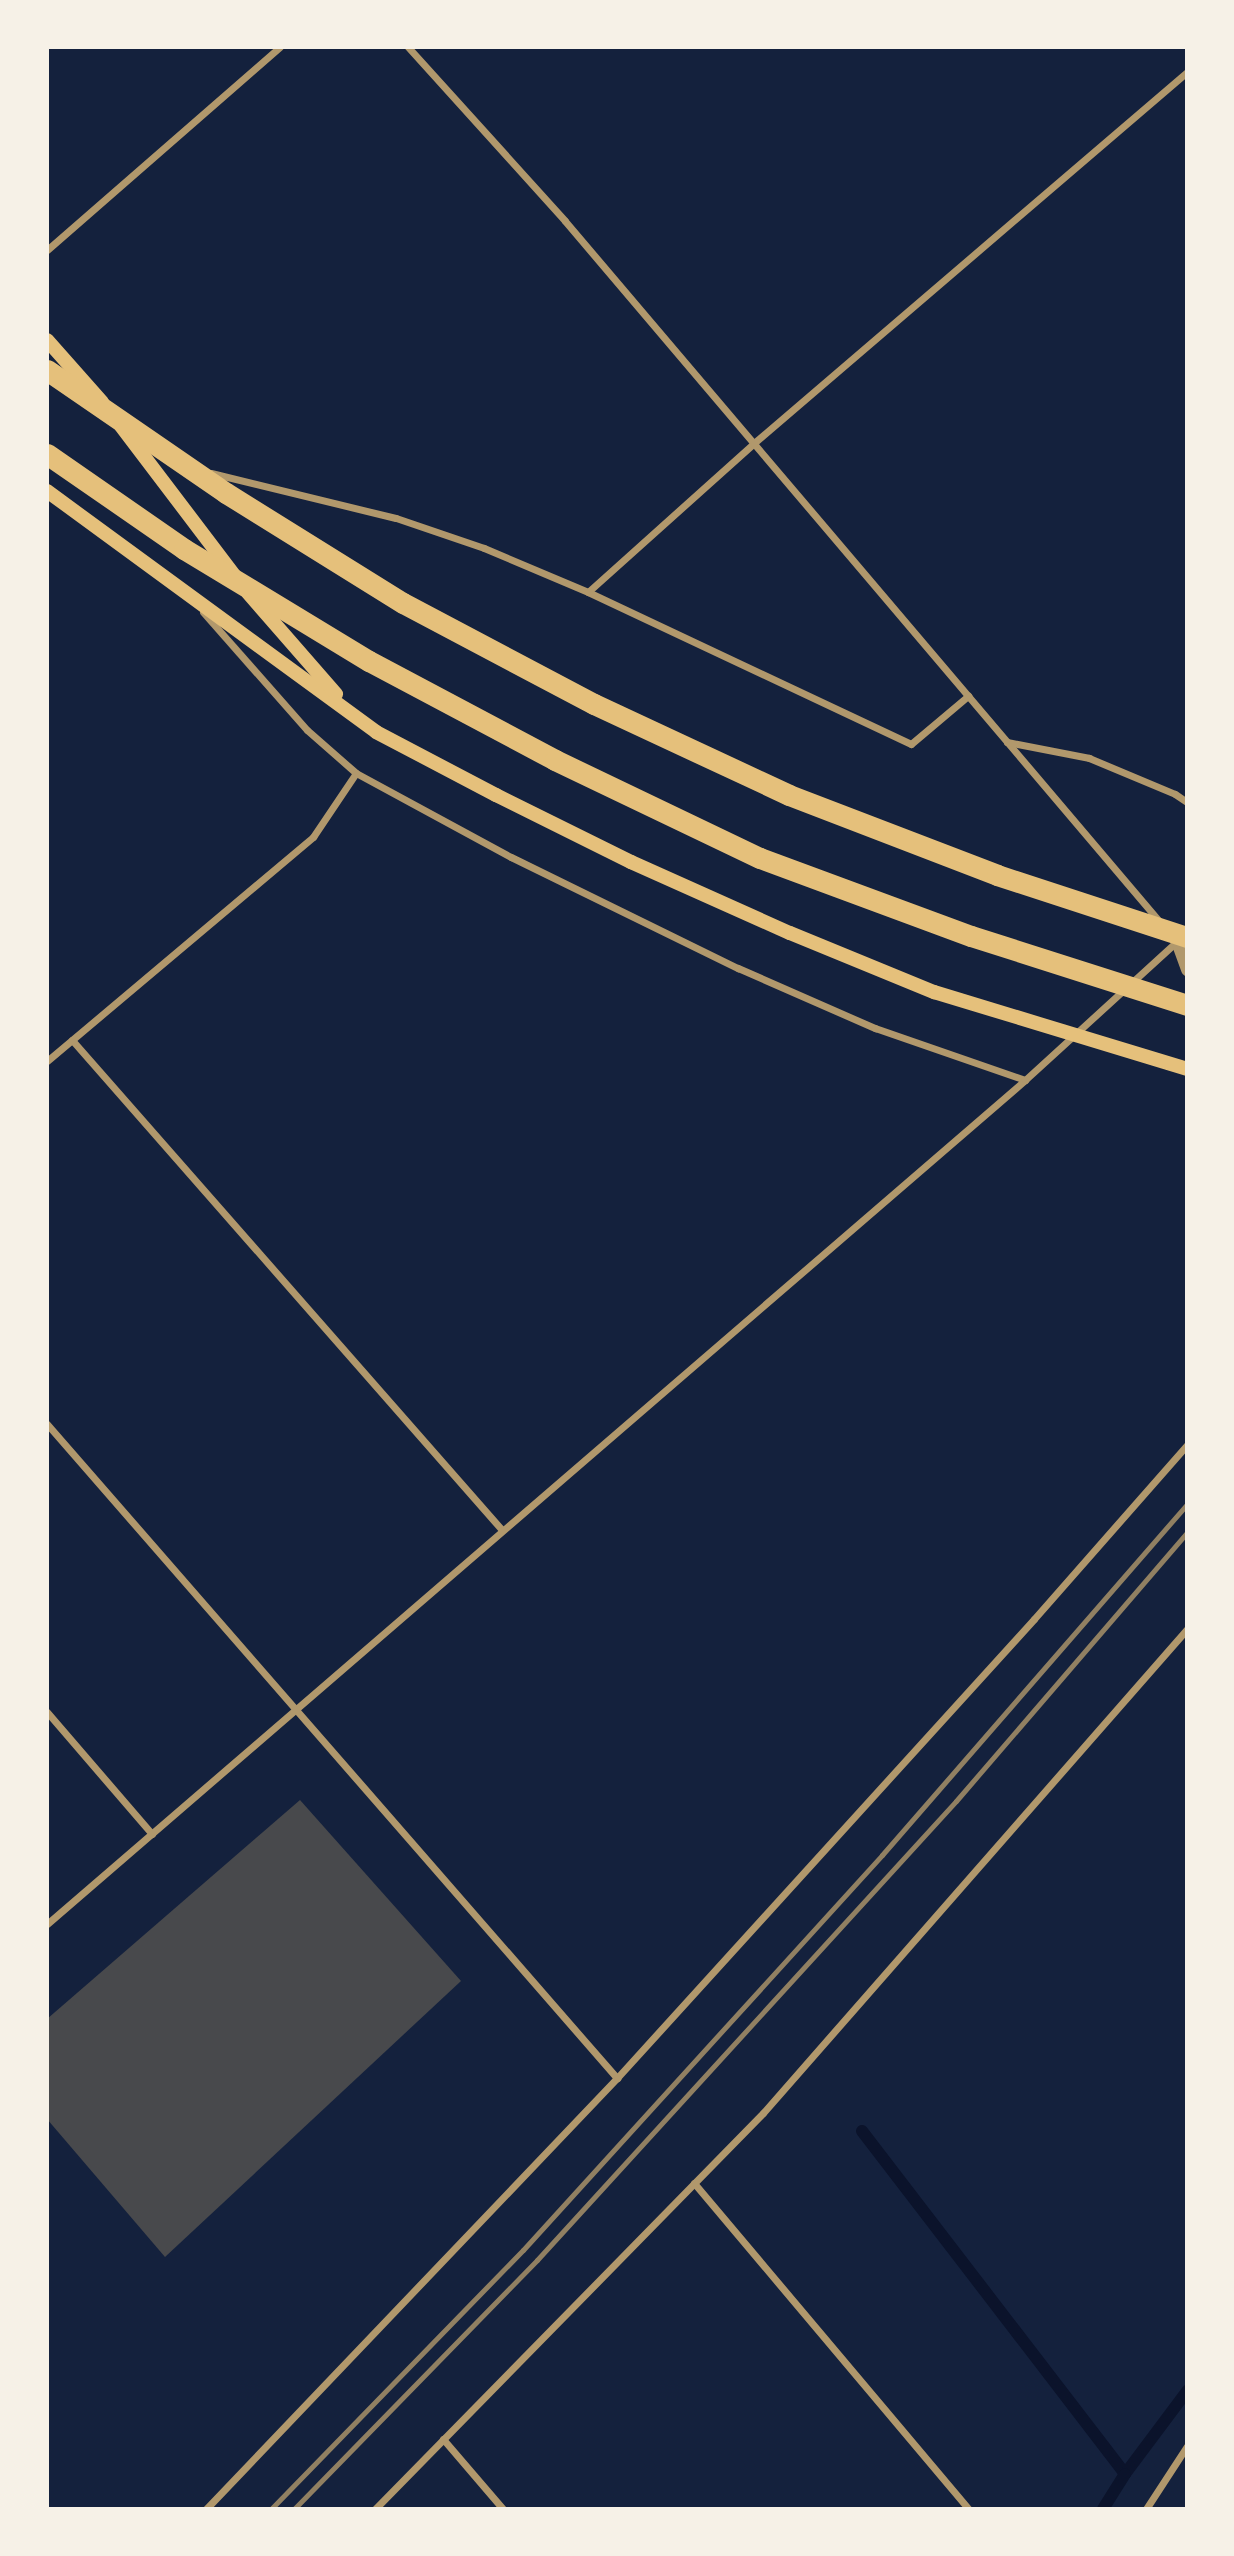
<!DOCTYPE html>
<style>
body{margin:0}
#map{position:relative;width:1234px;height:2556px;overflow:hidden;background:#14213d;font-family:"Playfair Display",serif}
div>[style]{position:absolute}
.stream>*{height:12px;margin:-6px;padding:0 6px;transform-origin:6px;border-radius:6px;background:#0b132b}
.building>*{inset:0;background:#48494c}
.minor>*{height:7px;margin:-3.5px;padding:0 3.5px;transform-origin:3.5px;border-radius:3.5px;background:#b1986c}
.tertiary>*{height:12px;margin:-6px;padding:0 6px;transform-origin:6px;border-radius:6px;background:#b1986c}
.secondary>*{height:14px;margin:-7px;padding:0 7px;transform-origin:7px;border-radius:7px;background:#e5c07b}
.motorway>*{height:21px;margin:-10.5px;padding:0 10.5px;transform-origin:10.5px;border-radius:10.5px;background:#e5c07b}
.rail>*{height:5px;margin:-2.5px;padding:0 2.5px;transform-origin:2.5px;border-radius:2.5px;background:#918062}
span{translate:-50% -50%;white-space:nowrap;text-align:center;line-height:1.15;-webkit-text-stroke:7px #f6f1e7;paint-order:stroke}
.frame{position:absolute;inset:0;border:49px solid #f6f1e7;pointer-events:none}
</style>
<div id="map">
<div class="stream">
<div style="left:862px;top:2131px;width:432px;rotate:52.5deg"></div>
<div style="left:1125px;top:2474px;width:104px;rotate:-53.2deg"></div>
<div style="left:1103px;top:2509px;width:41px;rotate:-57.8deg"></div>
</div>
<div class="building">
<div style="clip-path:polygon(300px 1800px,461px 1981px,165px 2257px,47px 2119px,47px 2019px)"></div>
</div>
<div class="minor">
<div style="left:408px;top:47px;width:234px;rotate:47.9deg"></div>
<div style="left:565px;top:221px;width:919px;rotate:49.68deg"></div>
<div style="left:47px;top:250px;width:309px;rotate:-41.1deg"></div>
<div style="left:211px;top:473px;width:190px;rotate:13.7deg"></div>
<div style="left:396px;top:518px;width:93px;rotate:18.8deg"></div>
<div style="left:484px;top:548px;width:113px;rotate:22.9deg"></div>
<div style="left:588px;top:592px;width:357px;rotate:25.2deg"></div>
<div style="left:911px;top:744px;width:75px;rotate:-40.1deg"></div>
<div style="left:588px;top:592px;width:223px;rotate:-41.9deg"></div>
<div style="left:754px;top:443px;width:570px;rotate:-40.59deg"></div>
<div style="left:1007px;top:742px;width:84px;rotate:11deg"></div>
<div style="left:1089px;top:758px;width:93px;rotate:22.7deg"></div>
<div style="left:1175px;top:794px;width:14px;rotate:34deg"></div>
<div style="left:356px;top:773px;width:176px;rotate:28.5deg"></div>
<div style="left:511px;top:857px;width:253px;rotate:26.1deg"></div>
<div style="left:738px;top:968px;width:150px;rotate:23.7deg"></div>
<div style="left:875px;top:1028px;width:159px;rotate:19.1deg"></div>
<div style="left:72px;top:1040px;width:652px;rotate:48.73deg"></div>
<div style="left:47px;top:1061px;width:348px;rotate:-40.1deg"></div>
<div style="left:313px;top:837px;width:77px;rotate:-56.1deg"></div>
<div style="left:356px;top:773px;width:65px;rotate:-138.7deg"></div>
<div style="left:307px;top:730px;width:157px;rotate:-131.4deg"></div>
<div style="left:47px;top:1424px;width:868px;rotate:48.93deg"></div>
<div style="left:47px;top:1712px;width:161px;rotate:49.3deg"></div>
<div style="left:47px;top:1924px;width:1292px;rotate:-40.79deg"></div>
<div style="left:1025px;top:1080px;width:206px;rotate:-42.4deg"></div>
<div style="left:694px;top:2183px;width:426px;rotate:49.9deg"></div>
<div style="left:443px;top:2439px;width:92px;rotate:49.4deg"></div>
<div style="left:206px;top:2509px;width:596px;rotate:-46.36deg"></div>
<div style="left:617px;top:2078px;width:620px;rotate:-47.74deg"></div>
<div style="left:1034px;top:1619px;width:232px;rotate:-48.7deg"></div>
<div style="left:375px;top:2509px;width:554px;rotate:-45.58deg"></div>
<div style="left:763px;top:2113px;width:643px;rotate:-48.78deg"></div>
<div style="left:1146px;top:2509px;width:75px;rotate:-56.9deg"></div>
</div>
<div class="tertiary">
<div style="left:1177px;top:942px;width:30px;rotate:70deg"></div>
</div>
<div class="secondary">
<div style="left:47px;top:340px;width:83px;rotate:48.4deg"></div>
<div style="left:121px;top:426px;width:187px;rotate:52.8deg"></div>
<div style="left:47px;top:491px;width:408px;rotate:36.2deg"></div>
<div style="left:376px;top:732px;width:136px;rotate:27.7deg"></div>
<div style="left:496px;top:795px;width:151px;rotate:26.4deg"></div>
<div style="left:631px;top:862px;width:174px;rotate:24.1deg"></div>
<div style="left:790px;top:933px;width:156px;rotate:22.3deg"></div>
<div style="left:934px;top:992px;width:264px;rotate:16.9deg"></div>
<div style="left:248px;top:593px;width:134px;rotate:48.9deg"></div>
</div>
<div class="motorway">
<div style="left:47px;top:370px;width:217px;rotate:34.5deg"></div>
<div style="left:226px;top:493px;width:208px;rotate:31.9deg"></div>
<div style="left:403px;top:603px;width:216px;rotate:27.9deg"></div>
<div style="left:594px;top:704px;width:215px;rotate:25deg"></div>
<div style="left:789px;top:795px;width:223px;rotate:21deg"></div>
<div style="left:997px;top:875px;width:200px;rotate:18.1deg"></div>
<div style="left:47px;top:454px;width:167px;rotate:34.7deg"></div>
<div style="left:184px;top:549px;width:216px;rotate:31.2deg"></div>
<div style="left:369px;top:661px;width:211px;rotate:28deg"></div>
<div style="left:555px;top:760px;width:227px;rotate:25.6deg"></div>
<div style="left:760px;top:858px;width:225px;rotate:20.3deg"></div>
<div style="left:971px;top:936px;width:227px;rotate:17.7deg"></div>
</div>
<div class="rail">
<div style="left:271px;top:2509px;width:361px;rotate:-45.8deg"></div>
<div style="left:523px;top:2250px;width:534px;rotate:-47.73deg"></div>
<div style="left:882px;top:1855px;width:465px;rotate:-49deg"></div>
<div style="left:294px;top:2509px;width:348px;rotate:-45.7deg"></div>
<div style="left:537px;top:2260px;width:621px;rotate:-47.61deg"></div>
<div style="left:956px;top:1801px;width:355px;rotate:-49.3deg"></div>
</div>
<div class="frame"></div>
</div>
